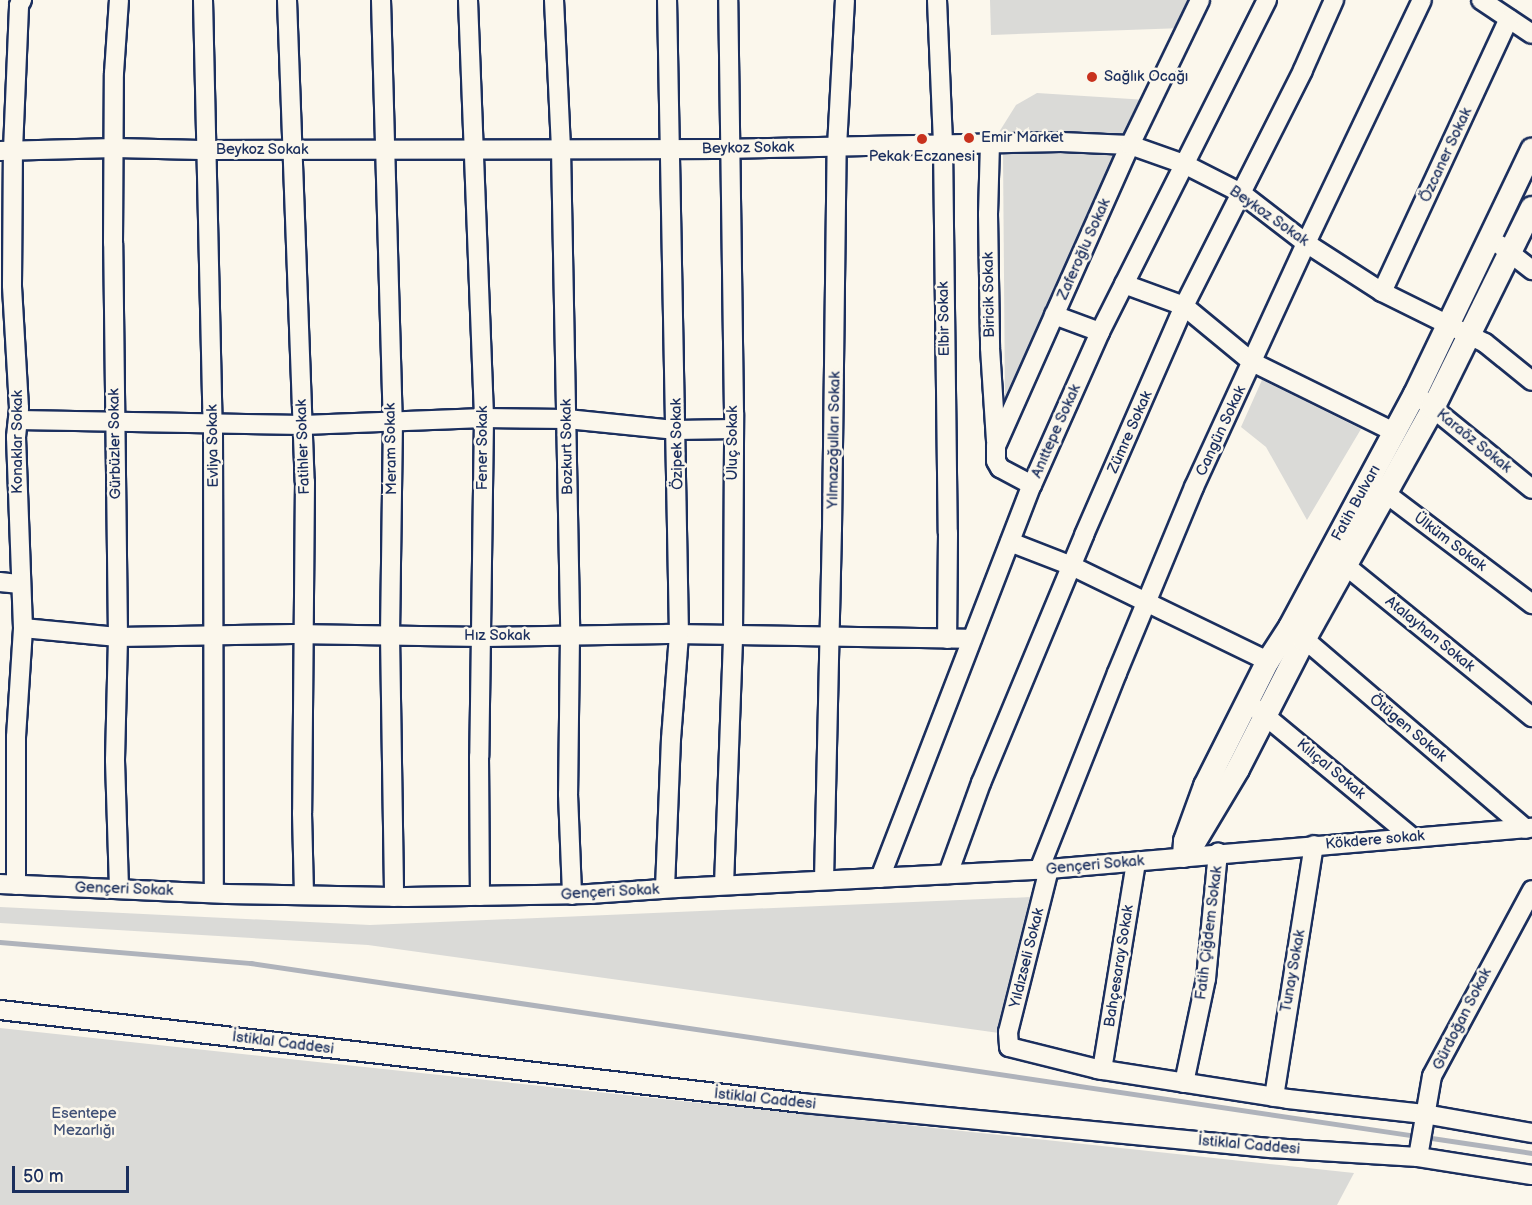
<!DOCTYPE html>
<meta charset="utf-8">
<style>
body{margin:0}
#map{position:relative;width:1532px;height:1205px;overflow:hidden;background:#fbf7ec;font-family:"Balsamiq Sans",sans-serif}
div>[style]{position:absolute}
.green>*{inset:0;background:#dadad7}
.stream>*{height:4.5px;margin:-2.25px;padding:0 2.25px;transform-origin:2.25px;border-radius:2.25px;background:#afb3bb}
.roads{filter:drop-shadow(2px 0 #1b2f5e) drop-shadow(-2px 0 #1b2f5e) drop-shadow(0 2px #1b2f5e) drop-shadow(0 -2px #1b2f5e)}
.minor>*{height:18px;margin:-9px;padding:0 9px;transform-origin:9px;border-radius:9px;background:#fbf7ec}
.major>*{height:22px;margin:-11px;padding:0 11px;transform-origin:11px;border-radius:11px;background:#fbf7ec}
.dots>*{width:16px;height:16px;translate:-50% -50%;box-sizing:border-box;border:3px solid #fbf7ec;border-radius:50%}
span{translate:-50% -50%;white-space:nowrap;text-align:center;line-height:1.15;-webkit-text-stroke:5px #fbf7ec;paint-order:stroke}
.poi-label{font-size:15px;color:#1b2f5e}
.left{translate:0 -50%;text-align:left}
.street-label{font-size:15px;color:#1b2f5e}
.park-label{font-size:15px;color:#415176}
.scale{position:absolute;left:12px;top:1166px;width:117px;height:27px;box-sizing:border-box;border:3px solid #1b2f5e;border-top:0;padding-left:8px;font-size:18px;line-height:21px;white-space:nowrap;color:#1b2f5e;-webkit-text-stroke:4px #fbf7ec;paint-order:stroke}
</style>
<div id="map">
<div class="green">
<div style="clip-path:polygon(990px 0,1195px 0,1183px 28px,991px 35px)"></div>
<div style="clip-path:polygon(1037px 93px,1147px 100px,1124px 145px,996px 137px,1016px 105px)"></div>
<div style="clip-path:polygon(1118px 152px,1005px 401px,1003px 153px)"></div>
<div style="clip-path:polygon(1262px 380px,1361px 429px,1307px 520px,1266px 447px,1241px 427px)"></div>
<div style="clip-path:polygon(1031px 897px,999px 1033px,368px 945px,0 923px,0 907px,370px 925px)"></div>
<div style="clip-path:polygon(0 1028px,1354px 1173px,1337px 1205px,0 1205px)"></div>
</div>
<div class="stream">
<div style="left:0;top:942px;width:252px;rotate:4.8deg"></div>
<div style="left:251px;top:963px;width:1179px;rotate:8.44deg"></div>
<div style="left:1425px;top:1137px;width:108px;rotate:8.5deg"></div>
</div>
<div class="roads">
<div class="minor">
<div style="left:203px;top:0;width:425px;rotate:88.7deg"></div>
<div style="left:213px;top:425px;width:468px;rotate:89.9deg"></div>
<div style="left:287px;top:0;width:482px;rotate:87.9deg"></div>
<div style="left:305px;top:482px;width:331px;rotate:90.5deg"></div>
<div style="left:302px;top:813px;width:82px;rotate:88.6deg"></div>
<div style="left:381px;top:0;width:420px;rotate:88.4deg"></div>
<div style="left:393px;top:420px;width:215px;rotate:90.8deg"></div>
<div style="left:390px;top:635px;width:262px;rotate:89.1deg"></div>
<div style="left:468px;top:0;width:418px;rotate:87.8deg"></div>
<div style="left:484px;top:418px;width:339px;rotate:90.8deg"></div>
<div style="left:479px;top:757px;width:139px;rotate:89.6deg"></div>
<div style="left:554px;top:0;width:149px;rotate:87.3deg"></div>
<div style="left:561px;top:149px;width:487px;rotate:88.9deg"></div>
<div style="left:570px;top:636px;width:158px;rotate:90.7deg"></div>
<div style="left:568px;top:794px;width:101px;rotate:87.7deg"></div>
<div style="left:937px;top:0;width:144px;rotate:87.6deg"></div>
<div style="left:943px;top:144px;width:389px;rotate:89.3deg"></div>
<div style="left:948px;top:533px;width:106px;rotate:90.5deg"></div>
<div style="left:1481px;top:0;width:61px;rotate:33.7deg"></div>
<div style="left:990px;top:143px;width:71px;rotate:91.6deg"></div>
<div style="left:988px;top:214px;width:134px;rotate:89.1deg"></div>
<div style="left:990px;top:348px;width:93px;rotate:86.3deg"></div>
<div style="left:0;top:151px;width:115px;rotate:-1.5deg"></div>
<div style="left:115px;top:148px;width:86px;rotate:1.3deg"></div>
<div style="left:201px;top:150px;width:520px;rotate:-0.11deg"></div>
<div style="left:721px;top:149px;width:340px;rotate:-1.2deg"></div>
<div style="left:1061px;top:142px;width:69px;rotate:2.5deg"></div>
<div style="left:1130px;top:145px;width:57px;rotate:19.4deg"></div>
<div style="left:1184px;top:164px;width:64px;rotate:27deg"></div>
<div style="left:1241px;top:193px;width:82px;rotate:37.6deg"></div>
<div style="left:1306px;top:243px;width:90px;rotate:32.8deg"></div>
<div style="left:1382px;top:292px;width:115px;rotate:26.3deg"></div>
<div style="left:1485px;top:343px;width:60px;rotate:39deg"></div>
<div style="left:1500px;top:245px;width:41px;rotate:38deg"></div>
<div style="left:1124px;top:284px;width:64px;rotate:20.1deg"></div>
<div style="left:1184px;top:306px;width:88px;rotate:39.5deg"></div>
<div style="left:1252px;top:362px;width:158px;rotate:26.2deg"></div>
<div style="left:1382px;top:292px;width:301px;rotate:-65.1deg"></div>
<div style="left:1054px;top:315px;width:49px;rotate:20.3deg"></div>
<div style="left:1424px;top:401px;width:139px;rotate:39.2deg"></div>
<div style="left:18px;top:420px;width:285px;rotate:1deg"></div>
<div style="left:303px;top:425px;width:181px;rotate:-2.2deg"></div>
<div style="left:484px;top:418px;width:83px;rotate:0.7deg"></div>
<div style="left:567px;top:419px;width:110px;rotate:5.8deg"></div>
<div style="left:676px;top:430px;width:58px;rotate:-1deg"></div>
<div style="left:1032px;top:485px;width:36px;rotate:-152deg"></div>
<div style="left:1000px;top:468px;width:8px;rotate:-120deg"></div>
<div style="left:996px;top:461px;width:15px;rotate:-90deg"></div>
<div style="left:996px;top:446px;width:329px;rotate:-66deg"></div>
<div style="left:1130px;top:145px;width:161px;rotate:-64.2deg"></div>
<div style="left:1376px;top:486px;width:196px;rotate:37.1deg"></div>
<div style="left:1010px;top:542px;width:66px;rotate:21.2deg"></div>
<div style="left:1072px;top:566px;width:218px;rotate:25.9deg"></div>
<div style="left:1335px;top:557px;width:254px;rotate:39.1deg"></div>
<div style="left:0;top:582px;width:20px;rotate:6deg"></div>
<div style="left:23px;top:628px;width:95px;rotate:5.4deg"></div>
<div style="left:118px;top:637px;width:175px;rotate:-1deg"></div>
<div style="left:293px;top:634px;width:190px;rotate:0.9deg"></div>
<div style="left:483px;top:637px;width:185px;rotate:-0.9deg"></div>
<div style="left:668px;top:634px;width:304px;rotate:0.9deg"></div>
<div style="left:1295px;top:631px;width:304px;rotate:40.6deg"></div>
<div style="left:1257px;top:709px;width:201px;rotate:39.6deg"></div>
<div style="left:1049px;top:869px;width:168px;rotate:104.1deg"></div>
<div style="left:1008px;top:1032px;width:15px;rotate:86deg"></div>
<div style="left:1009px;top:1047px;width:91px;rotate:14deg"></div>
<div style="left:1097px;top:1069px;width:193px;rotate:8.9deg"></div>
<div style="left:1288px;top:1099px;width:137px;rotate:6.3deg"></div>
<div style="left:1424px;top:1114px;width:110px;rotate:10deg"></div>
<div style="left:1039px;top:870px;width:212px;rotate:-68.4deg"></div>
<div style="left:1117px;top:673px;width:201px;rotate:-67.5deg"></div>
<div style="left:1194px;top:487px;width:268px;rotate:-65.3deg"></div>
<div style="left:1306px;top:243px;width:269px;rotate:-64.5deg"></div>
<div style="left:948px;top:874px;width:97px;rotate:-70.1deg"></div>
<div style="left:981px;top:783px;width:269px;rotate:-67.4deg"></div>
<div style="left:1084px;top:535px;width:250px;rotate:-66.4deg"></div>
<div style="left:1184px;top:306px;width:264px;rotate:-63.2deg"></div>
<div style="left:1303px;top:70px;width:77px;rotate:-66.1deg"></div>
<div style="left:880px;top:878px;width:421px;rotate:-68.9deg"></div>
<div style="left:1032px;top:485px;width:167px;rotate:-66deg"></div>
<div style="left:1100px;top:332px;width:372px;rotate:-63.3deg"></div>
<div style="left:824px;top:880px;width:351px;rotate:-88.7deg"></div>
<div style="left:832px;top:529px;width:382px;rotate:-89.3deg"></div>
<div style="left:837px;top:147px;width:147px;rotate:-86.9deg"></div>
<div style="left:0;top:884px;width:227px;rotate:2.5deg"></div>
<div style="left:227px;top:894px;width:179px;rotate:1deg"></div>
<div style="left:406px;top:897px;width:183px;rotate:-0.9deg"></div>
<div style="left:589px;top:894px;width:88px;rotate:-3.9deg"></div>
<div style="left:677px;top:888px;width:372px;rotate:-2.9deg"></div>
<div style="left:1049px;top:869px;width:485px;rotate:-4.9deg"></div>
<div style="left:16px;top:885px;width:148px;rotate:-90deg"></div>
<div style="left:16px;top:737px;width:109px;rotate:-86.3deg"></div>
<div style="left:23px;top:628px;width:191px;rotate:-92.1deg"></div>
<div style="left:16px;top:437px;width:29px;rotate:-84deg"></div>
<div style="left:19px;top:408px;width:123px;rotate:-93.3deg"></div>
<div style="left:12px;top:285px;width:135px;rotate:-89.6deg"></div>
<div style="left:13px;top:150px;width:145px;rotate:-87.6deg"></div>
<div style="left:19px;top:5px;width:6px;rotate:-59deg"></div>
<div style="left:724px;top:885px;width:249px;rotate:-87.9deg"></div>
<div style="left:733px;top:636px;width:223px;rotate:-89.7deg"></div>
<div style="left:734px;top:413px;width:413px;rotate:-90.8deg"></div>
<div style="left:119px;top:888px;width:128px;rotate:-91.8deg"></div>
<div style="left:115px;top:760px;width:123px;rotate:-88.6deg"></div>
<div style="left:118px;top:637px;width:394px;rotate:-90.7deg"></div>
<div style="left:113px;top:243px;width:170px;rotate:-89.7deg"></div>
<div style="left:114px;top:73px;width:73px;rotate:-86.1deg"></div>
<div style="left:665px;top:888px;width:149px;rotate:-87.7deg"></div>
<div style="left:671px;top:739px;width:104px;rotate:-85.6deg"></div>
<div style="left:679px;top:635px;width:635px;rotate:-91.08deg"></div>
<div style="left:0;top:1010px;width:807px;rotate:6.61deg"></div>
<div style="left:802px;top:1103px;width:471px;rotate:5.5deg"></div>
<div style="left:1271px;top:1148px;width:147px;rotate:3.5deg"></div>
<div style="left:1418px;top:1157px;width:115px;rotate:9deg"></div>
<div style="left:1102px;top:1070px;width:210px;rotate:-80.7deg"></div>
<div style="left:1184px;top:1083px;width:106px;rotate:-78.1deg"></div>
<div style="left:1206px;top:979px;width:127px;rotate:-84.6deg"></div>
<div style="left:1274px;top:1097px;width:255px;rotate:-81deg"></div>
<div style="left:1418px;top:1157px;width:82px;rotate:-80.2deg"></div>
<div style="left:1432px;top:1076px;width:211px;rotate:-61.7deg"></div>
</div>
<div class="major">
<div style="left:1192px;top:846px;width:90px;rotate:-59.1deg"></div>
<div style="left:1238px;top:769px;width:145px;rotate:-62.9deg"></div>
<div style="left:1304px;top:640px;width:265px;rotate:-60.9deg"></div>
<div style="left:1433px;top:408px;width:223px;rotate:-63.7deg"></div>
<div style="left:1184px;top:856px;width:15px;rotate:-86deg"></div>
<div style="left:1185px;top:841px;width:59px;rotate:-70deg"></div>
<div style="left:1205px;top:786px;width:140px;rotate:-63.3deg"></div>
<div style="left:1268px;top:661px;width:40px;rotate:-57.1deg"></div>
<div style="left:1290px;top:627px;width:264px;rotate:-61.8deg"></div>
<div style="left:1415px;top:394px;width:271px;rotate:-64.4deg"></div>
</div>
</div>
<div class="dots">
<div style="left:1092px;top:77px;background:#c8321e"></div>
<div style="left:969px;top:138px;background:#c8321e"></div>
<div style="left:922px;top:139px;background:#c8321e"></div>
</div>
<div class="poi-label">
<span class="left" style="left:1104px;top:77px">Sağlık Ocağı</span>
<span class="left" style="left:981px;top:138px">Emir Market</span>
<span style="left:922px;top:157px">Pekak Eczanesi</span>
</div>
<div class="street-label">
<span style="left:748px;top:148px;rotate:-1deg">Beykoz Sokak</span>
<span style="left:262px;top:150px">Beykoz Sokak</span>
<span style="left:1446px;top:155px;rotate:-65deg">Özcaner Sokak</span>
<span style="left:1269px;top:216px;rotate:35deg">Beykoz Sokak</span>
<span style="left:1084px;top:249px;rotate:-66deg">Zaferoğlu Sokak</span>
<span style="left:989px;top:295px;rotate:-91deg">Biricik Sokak</span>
<span style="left:944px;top:319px;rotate:-91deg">Elbir Sokak</span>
<span style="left:1056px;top:431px;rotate:-66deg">Anıttepe Sokak</span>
<span style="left:1221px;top:431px;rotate:-65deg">Cangün Sokak</span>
<span style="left:1130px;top:432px;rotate:-66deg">Zümre Sokak</span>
<span style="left:834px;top:440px;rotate:-89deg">Yılmazoğulları Sokak</span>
<span style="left:1474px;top:441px;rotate:39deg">Karaöz Sokak</span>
<span style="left:18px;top:442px;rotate:-90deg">Konaklar Sokak</span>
<span style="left:733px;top:443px;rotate:-90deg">Uluç Sokak</span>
<span style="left:115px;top:444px;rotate:-91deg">Gürbüzler Sokak</span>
<span style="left:677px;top:444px;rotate:-91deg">Özipek Sokak</span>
<span style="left:213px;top:446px;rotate:-91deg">Evliya Sokak</span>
<span style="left:303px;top:447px;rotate:-92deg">Fatihler Sokak</span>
<span style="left:567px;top:447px;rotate:-91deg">Bozkurt Sokak</span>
<span style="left:483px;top:448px;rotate:-90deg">Fener Sokak</span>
<span style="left:391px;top:449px;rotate:-91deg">Meram Sokak</span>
<span style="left:1356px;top:503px;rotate:-61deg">Fatih Bulvarı</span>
<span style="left:1450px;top:542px;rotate:37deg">Ülküm Sokak</span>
<span style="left:1430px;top:634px;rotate:39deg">Atalayhan Sokak</span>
<span style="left:497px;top:636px">Hız Sokak</span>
<span style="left:1408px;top:728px;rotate:40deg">Ötügen Sokak</span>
<span style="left:1331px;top:769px;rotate:40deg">Kılıçal Sokak</span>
<span style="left:1375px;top:840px;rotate:-5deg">Kökdere sokak</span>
<span style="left:1095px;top:865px;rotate:-5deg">Gençeri Sokak</span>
<span style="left:124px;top:889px;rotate:2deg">Gençeri Sokak</span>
<span style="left:610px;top:892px;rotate:-3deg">Gençeri Sokak</span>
<span style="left:1209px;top:933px;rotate:-83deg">Fatih Çiğdem Sokak</span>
<span style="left:1027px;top:958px;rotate:-76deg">Yıldızseli Sokak</span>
<span style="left:1119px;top:966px;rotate:-81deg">Bahçesaray Sokak</span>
<span style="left:1293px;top:971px;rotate:-80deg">Tunay Sokak</span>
<span style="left:1462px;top:1019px;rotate:-63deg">Gürdoğan Sokak</span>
<span style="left:283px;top:1043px;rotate:7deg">İstiklal Caddesi</span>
<span style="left:765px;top:1099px;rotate:6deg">İstiklal Caddesi</span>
<span style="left:1249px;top:1145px;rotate:5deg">İstiklal Caddesi</span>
</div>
<div class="park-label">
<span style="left:84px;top:1122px">Esentepe<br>Mezarlığı</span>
</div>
<div class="scale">50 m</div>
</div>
